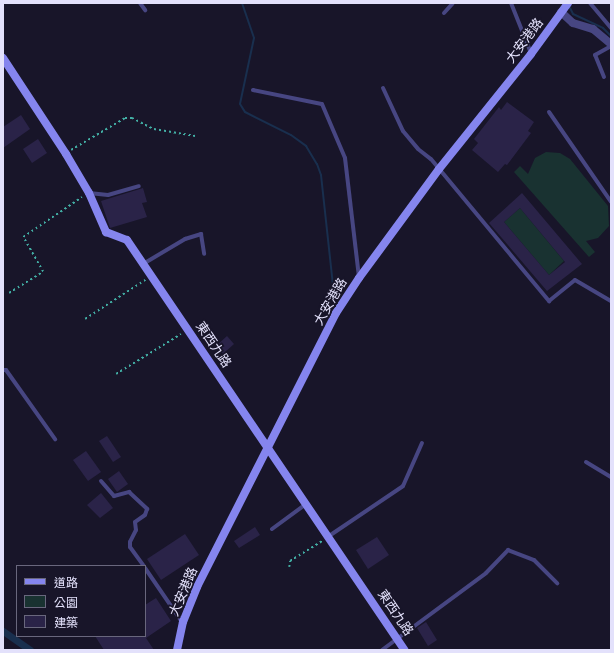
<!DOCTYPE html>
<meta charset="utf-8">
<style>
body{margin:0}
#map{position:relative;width:614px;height:653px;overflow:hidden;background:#181529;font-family:"Work Sans","Noto Sans TC",sans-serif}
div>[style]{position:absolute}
.green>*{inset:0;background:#193231}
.stream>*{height:2px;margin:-1px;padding:0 1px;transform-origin:1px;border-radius:1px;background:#192f4e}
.canal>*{height:7px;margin:-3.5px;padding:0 3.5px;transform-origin:3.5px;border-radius:3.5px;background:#192f4e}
.building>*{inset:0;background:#2a2348}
.path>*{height:1.5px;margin-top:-0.75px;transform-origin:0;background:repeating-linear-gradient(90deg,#42aea4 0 2px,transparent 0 5px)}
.lane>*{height:4px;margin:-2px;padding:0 2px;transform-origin:2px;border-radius:2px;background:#474682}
.street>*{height:8px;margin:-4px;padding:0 4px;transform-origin:4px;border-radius:4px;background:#474682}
.secondary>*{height:8px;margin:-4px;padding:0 4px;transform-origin:4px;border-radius:4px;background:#8585ee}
span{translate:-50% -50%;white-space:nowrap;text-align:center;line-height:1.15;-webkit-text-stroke:3.5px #181529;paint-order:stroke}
.street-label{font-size:13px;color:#e3e1fb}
.frame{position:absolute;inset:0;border:4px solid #e3e1fb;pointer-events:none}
.legend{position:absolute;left:16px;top:565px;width:130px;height:72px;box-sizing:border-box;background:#181529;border:1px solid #69677d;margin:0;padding:5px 7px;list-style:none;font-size:12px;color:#e3e1fb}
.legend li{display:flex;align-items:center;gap:8px;height:20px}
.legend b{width:20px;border:1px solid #69677d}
</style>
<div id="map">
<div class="green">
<div style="clip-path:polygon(546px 152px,560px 153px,570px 159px,608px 206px,609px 226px,598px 238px,586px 241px,595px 252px,589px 257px,514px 172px,520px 166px,528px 174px,535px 158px)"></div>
<div style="clip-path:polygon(520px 208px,564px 261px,549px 275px,504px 222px)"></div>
</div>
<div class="stream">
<div style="left:242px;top:3px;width:37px;rotate:71deg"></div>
<div style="left:254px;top:38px;width:67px;rotate:102deg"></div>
<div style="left:240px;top:104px;width:9px;rotate:58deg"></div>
<div style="left:245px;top:112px;width:51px;rotate:26.6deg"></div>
<div style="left:291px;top:135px;width:19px;rotate:36deg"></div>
<div style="left:306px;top:146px;width:21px;rotate:59deg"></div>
<div style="left:317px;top:164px;width:12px;rotate:70deg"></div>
<div style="left:321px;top:175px;width:130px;rotate:83.8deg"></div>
<div style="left:569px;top:6px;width:9px;rotate:63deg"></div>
<div style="left:573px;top:14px;width:33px;rotate:25deg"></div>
<div style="left:603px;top:28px;width:11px;rotate:45deg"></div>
</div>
<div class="canal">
<div style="left:3px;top:631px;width:33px;rotate:35deg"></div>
</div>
<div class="building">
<div style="clip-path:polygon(507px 102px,534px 122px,528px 131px,531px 133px,507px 165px,505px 164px,498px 172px,472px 150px,478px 143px,474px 139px,499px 107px,501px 110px)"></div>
<div style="clip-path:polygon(21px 115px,30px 129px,3px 148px,3px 127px)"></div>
<div style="clip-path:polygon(38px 139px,47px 153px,32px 163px,23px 149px)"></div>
<div style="clip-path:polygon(143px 188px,147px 202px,142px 203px,147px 217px,110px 228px,101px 201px)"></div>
<div style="clip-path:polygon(evenodd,522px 193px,582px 264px,547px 291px,489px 223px,522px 193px,520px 208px,565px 262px,549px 275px,504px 222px,520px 208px)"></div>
<div style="clip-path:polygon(227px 336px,234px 344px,223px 354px,216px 346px)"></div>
<div style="clip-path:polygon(107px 436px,121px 457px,113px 462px,99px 441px)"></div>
<div style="clip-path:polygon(86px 451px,101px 472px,88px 481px,73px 460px)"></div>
<div style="clip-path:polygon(119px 471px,128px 484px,117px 492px,108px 479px)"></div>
<div style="clip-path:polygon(101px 493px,113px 508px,100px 518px,87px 505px)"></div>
<div style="clip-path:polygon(255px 527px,260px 535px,239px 548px,234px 541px)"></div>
<div style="clip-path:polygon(185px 534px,199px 555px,161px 580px,147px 559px)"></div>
<div style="clip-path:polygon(377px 537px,389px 555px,368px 569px,356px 550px)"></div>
<div style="clip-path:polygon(156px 598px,171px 621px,146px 638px,154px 650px,104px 650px,95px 636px,145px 636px,145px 605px)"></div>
<div style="clip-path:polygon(426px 622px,437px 640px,428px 646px,417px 628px)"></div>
</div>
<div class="path">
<div style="left:71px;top:150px;width:63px;rotate:-30.7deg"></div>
<div style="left:125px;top:118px;width:7px"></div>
<div style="left:132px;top:118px;width:25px;rotate:27deg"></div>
<div style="left:154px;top:129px;width:42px;rotate:9.7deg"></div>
<div style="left:9px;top:293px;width:40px;rotate:-32deg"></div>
<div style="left:43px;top:272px;width:40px;rotate:-119.7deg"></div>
<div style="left:23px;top:237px;width:71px;rotate:-34.1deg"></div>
<div style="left:85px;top:319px;width:72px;rotate:-33deg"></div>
<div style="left:116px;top:374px;width:76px;rotate:-31.6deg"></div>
<div style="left:289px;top:567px;width:6px;rotate:-81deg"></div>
<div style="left:290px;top:561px;width:38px;rotate:-32deg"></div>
</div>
<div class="lane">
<div style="left:140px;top:3px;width:9px;rotate:54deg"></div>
<div style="left:511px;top:3px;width:54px;rotate:68.2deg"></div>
<div style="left:590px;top:3px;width:33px;rotate:50deg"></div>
<div style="left:444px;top:13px;width:13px;rotate:-48deg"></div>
<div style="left:604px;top:77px;width:24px;rotate:-112deg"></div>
<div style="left:595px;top:55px;width:18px;rotate:-29deg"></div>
<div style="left:383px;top:88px;width:47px;rotate:65.1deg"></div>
<div style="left:403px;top:131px;width:23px;rotate:50deg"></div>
<div style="left:418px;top:149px;width:16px;rotate:38deg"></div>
<div style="left:431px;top:159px;width:185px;rotate:50.3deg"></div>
<div style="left:549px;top:301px;width:33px;rotate:-39deg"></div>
<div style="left:575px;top:280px;width:42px;rotate:30.3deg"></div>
<div style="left:253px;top:90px;width:70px;rotate:11.5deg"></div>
<div style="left:322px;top:104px;width:59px;rotate:66.9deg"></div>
<div style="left:345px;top:158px;width:121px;rotate:83.3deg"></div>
<div style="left:549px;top:112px;width:109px;rotate:55.4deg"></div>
<div style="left:89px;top:193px;width:19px;rotate:6deg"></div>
<div style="left:108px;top:195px;width:32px;rotate:-16deg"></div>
<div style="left:143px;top:264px;width:49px;rotate:-30.8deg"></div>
<div style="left:185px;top:239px;width:17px;rotate:-17deg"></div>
<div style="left:201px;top:234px;width:20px;rotate:81deg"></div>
<div style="left:3px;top:370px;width:3px"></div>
<div style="left:6px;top:370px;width:85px;rotate:54.6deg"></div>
<div style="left:586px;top:462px;width:29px;rotate:31deg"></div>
<div style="left:101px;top:481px;width:20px;rotate:49deg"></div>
<div style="left:114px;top:496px;width:16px;rotate:-15deg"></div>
<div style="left:129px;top:492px;width:25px;rotate:43deg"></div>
<div style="left:147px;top:509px;width:6px;rotate:108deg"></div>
<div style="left:145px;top:515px;width:12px;rotate:145deg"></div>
<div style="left:135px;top:522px;width:8px;rotate:83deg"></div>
<div style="left:136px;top:530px;width:13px;rotate:117deg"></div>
<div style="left:130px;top:542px;width:5px;rotate:90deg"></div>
<div style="left:130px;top:547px;width:24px;rotate:54deg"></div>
<div style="left:272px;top:529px;width:42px;rotate:-36.3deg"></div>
<div style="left:329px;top:536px;width:89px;rotate:-34deg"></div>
<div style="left:403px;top:486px;width:47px;rotate:-66.2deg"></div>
<div style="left:145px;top:568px;width:65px;rotate:55.6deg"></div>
<div style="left:382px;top:650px;width:129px;rotate:-36.5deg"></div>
<div style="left:486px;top:573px;width:32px;rotate:-46deg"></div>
<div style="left:508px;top:550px;width:28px;rotate:21deg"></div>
<div style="left:534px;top:560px;width:33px;rotate:45deg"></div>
</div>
<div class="street">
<div style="left:561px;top:12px;width:16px;rotate:43deg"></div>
<div style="left:573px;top:23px;width:21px;rotate:17deg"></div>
<div style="left:593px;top:29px;width:23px;rotate:40deg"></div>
</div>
<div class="secondary">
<div style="left:3px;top:58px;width:115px;rotate:56.7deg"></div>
<div style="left:66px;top:154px;width:45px;rotate:59.5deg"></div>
<div style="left:89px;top:193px;width:43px;rotate:66.4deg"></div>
<div style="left:106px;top:232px;width:22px;rotate:21deg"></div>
<div style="left:127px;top:240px;width:495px;rotate:55.9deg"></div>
<div style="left:177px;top:650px;width:29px;rotate:-78deg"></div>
<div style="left:183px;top:622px;width:38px;rotate:-68deg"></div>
<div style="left:197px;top:587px;width:307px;rotate:-63.1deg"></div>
<div style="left:336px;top:313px;width:42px;rotate:-56.7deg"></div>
<div style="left:359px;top:278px;width:135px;rotate:-53.7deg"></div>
<div style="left:439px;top:169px;width:147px;rotate:-51.3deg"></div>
<div style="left:531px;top:54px;width:63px;rotate:-54deg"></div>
</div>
<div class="street-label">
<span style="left:525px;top:41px;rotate:-53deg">大安港路</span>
<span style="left:331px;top:302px;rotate:-60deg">大安港路</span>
<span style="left:213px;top:345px;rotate:56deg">東西九路</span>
<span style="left:184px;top:592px;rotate:-67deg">大安港路</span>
<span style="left:395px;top:613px;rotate:56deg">東西九路</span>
</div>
<div class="frame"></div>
<ul class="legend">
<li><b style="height:5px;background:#8585ee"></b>道路</li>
<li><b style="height:11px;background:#193231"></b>公園</li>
<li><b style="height:11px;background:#2a2348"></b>建築</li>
</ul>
</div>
